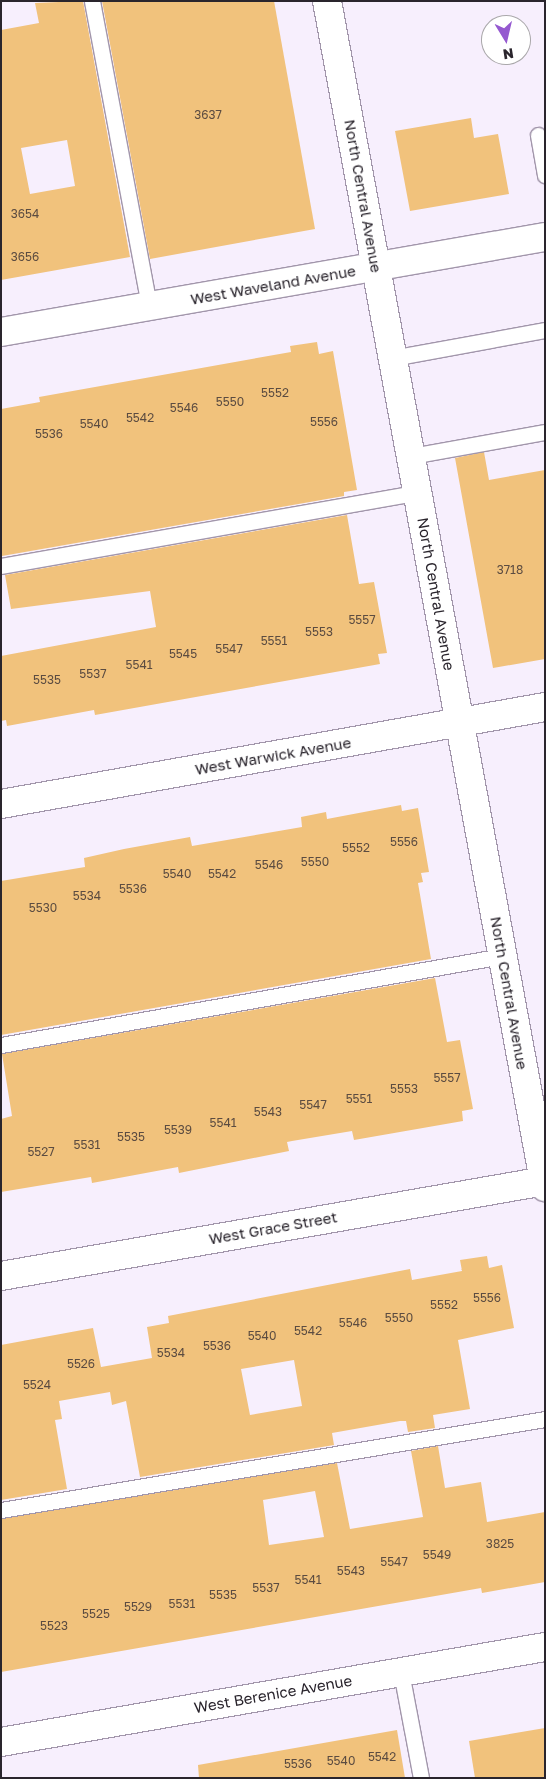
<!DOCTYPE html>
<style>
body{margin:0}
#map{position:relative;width:546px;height:1779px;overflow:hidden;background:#f7effd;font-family:"Golos Text",sans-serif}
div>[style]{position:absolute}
.building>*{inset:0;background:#f1c27c}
.roads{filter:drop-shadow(1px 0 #a296ab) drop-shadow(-1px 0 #a296ab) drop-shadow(0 1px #a296ab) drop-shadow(0 -1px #a296ab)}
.service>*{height:15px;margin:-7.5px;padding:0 7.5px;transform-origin:7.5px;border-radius:7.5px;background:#fff}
.minor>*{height:28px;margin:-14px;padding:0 14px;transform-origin:14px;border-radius:14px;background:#fff}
.secondary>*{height:28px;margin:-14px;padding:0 14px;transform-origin:14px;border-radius:14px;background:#fff}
span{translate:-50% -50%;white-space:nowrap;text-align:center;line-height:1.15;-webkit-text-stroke:4px #fff;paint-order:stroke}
.number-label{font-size:12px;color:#5c4c41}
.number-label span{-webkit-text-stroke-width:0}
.street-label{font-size:15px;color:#2a252d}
.frame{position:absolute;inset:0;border:2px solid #2a252d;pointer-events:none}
.north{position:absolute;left:481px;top:15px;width:50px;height:50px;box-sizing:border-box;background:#fff;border:1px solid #aaa8ab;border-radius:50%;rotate:171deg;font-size:14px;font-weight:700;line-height:20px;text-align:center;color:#2a252d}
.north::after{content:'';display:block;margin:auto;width:18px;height:22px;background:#9559d0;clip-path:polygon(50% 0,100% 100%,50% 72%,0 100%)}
</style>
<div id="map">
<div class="building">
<div style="clip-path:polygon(evenodd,83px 1px,130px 257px,1px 280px,1px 30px,39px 23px,35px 3px,83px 1px,67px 140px,75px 186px,30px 194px,21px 148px,67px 140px)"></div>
<div style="clip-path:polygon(102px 1px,274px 1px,315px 229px,150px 259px)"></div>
<div style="clip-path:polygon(471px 118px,474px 138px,498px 134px,509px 194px,410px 211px,395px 131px)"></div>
<div style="clip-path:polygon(317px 342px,319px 354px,333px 351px,357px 490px,344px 492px,344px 496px,2px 556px,1px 409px,40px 402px,39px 397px,291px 352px,290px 346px)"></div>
<div style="clip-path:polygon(484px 452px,489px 480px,545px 470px,545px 659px,493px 668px,455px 458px)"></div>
<div style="clip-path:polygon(347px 515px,359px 584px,374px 582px,387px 653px,378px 654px,380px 664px,95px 715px,94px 710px,7px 726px,6px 720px,1px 721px,1px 656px,156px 627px,150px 591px,11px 609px,5px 575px)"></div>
<div style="clip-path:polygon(401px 805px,402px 811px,418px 808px,429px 872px,421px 873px,423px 882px,418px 883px,431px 959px,1px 1035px,1px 881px,85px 867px,84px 858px,124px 849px,190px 837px,192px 846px,302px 827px,301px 817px,326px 812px,327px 819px)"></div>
<div style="clip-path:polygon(435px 978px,447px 1042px,460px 1040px,473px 1109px,462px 1111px,463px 1121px,354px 1140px,352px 1131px,292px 1141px,287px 1142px,289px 1151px,179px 1173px,178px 1167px,92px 1183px,91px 1177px,1px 1192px,1px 1119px,12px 1116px,2px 1054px)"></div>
<div style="clip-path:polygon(evenodd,487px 1256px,489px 1268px,502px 1265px,514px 1328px,458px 1340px,470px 1409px,433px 1415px,435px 1428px,408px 1432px,406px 1421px,400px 1421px,332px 1433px,334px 1445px,140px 1477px,126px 1401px,112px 1405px,110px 1392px,59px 1401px,62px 1419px,55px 1420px,67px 1489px,1px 1500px,1px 1345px,93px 1328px,101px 1367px,152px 1358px,147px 1327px,169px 1323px,168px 1316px,410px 1269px,412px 1280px,462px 1271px,460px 1260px,487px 1256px,294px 1360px,302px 1406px,250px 1415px,241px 1369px,294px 1360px)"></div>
<div style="clip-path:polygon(evenodd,438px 1446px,445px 1488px,481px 1482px,487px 1522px,545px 1512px,545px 1582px,482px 1593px,481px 1588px,1px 1672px,1px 1519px,337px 1463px,350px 1529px,423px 1517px,411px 1451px,438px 1446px,315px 1491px,324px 1537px,269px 1545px,263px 1500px,315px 1491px)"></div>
<div style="clip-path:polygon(545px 1728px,545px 1778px,475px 1778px,469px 1741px)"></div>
<div style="clip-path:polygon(397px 1730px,405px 1778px,199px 1778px,198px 1765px)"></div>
</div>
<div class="roads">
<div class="service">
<div style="left:92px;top:1px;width:310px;rotate:79.4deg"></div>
<div style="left:538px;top:135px;width:41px;rotate:80.1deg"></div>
<div style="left:392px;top:358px;width:156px;rotate:-10.4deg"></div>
<div style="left:411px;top:456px;width:136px;rotate:-10.2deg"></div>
<div style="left:1px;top:566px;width:422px;rotate:-10deg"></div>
<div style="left:1px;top:1045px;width:509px;rotate:-10.07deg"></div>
<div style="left:1px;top:1510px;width:552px;rotate:-9.5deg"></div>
<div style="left:401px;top:1672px;width:108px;rotate:79.3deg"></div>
</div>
<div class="minor">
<div style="left:1px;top:332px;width:552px;rotate:-9.91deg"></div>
<div style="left:1px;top:804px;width:553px;rotate:-10.11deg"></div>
<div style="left:1px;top:1276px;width:552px;rotate:-9.91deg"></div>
<div style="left:1px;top:1742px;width:552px;rotate:-9.91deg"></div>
</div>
<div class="secondary">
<div style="left:327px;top:1px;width:1206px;rotate:79.58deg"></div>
</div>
</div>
<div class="number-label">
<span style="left:208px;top:115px">3637</span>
<span style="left:25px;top:214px">3654</span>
<span style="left:25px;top:257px">3656</span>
<span style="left:275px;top:393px">5552</span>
<span style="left:230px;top:402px">5550</span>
<span style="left:184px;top:408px">5546</span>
<span style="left:140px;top:418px">5542</span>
<span style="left:324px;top:422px">5556</span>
<span style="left:94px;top:424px">5540</span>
<span style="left:49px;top:434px">5536</span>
<span style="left:510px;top:570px">3718</span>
<span style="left:362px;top:620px">5557</span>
<span style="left:319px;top:632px">5553</span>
<span style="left:274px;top:641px">5551</span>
<span style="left:229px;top:649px">5547</span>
<span style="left:183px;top:654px">5545</span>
<span style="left:139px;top:665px">5541</span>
<span style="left:93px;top:674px">5537</span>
<span style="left:47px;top:680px">5535</span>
<span style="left:404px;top:842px">5556</span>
<span style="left:356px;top:848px">5552</span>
<span style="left:315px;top:862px">5550</span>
<span style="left:269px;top:865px">5546</span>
<span style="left:177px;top:874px">5540</span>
<span style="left:222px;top:874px">5542</span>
<span style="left:133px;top:889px">5536</span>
<span style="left:87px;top:896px">5534</span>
<span style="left:43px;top:908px">5530</span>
<span style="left:447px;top:1078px">5557</span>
<span style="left:404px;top:1089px">5553</span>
<span style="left:359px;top:1099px">5551</span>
<span style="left:313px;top:1105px">5547</span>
<span style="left:268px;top:1112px">5543</span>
<span style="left:223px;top:1123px">5541</span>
<span style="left:178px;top:1130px">5539</span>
<span style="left:131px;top:1137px">5535</span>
<span style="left:87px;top:1145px">5531</span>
<span style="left:41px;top:1152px">5527</span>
<span style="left:487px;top:1298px">5556</span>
<span style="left:444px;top:1305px">5552</span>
<span style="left:399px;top:1318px">5550</span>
<span style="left:353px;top:1323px">5546</span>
<span style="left:308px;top:1331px">5542</span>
<span style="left:262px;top:1336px">5540</span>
<span style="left:217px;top:1346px">5536</span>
<span style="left:171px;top:1353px">5534</span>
<span style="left:81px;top:1364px">5526</span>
<span style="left:37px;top:1385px">5524</span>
<span style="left:500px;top:1544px">3825</span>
<span style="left:437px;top:1555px">5549</span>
<span style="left:394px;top:1562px">5547</span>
<span style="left:351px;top:1571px">5543</span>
<span style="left:308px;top:1580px">5541</span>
<span style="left:266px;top:1588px">5537</span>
<span style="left:223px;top:1595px">5535</span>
<span style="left:182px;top:1604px">5531</span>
<span style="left:138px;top:1607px">5529</span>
<span style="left:96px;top:1614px">5525</span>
<span style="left:54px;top:1626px">5523</span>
<span style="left:382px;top:1757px">5542</span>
<span style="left:341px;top:1761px">5540</span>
<span style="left:298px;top:1764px">5536</span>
</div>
<div class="street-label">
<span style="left:363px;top:196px;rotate:80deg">North Central Avenue</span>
<span style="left:273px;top:285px;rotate:-10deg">West Waveland Avenue</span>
<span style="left:436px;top:594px;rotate:80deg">North Central Avenue</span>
<span style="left:273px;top:756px;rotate:-10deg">West Warwick Avenue</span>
<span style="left:509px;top:993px;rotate:80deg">North Central Avenue</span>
<span style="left:273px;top:1228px;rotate:-10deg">West Grace Street</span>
<span style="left:273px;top:1694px;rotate:-10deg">West Berenice Avenue</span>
</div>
<div class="frame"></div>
<div class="north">N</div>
</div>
